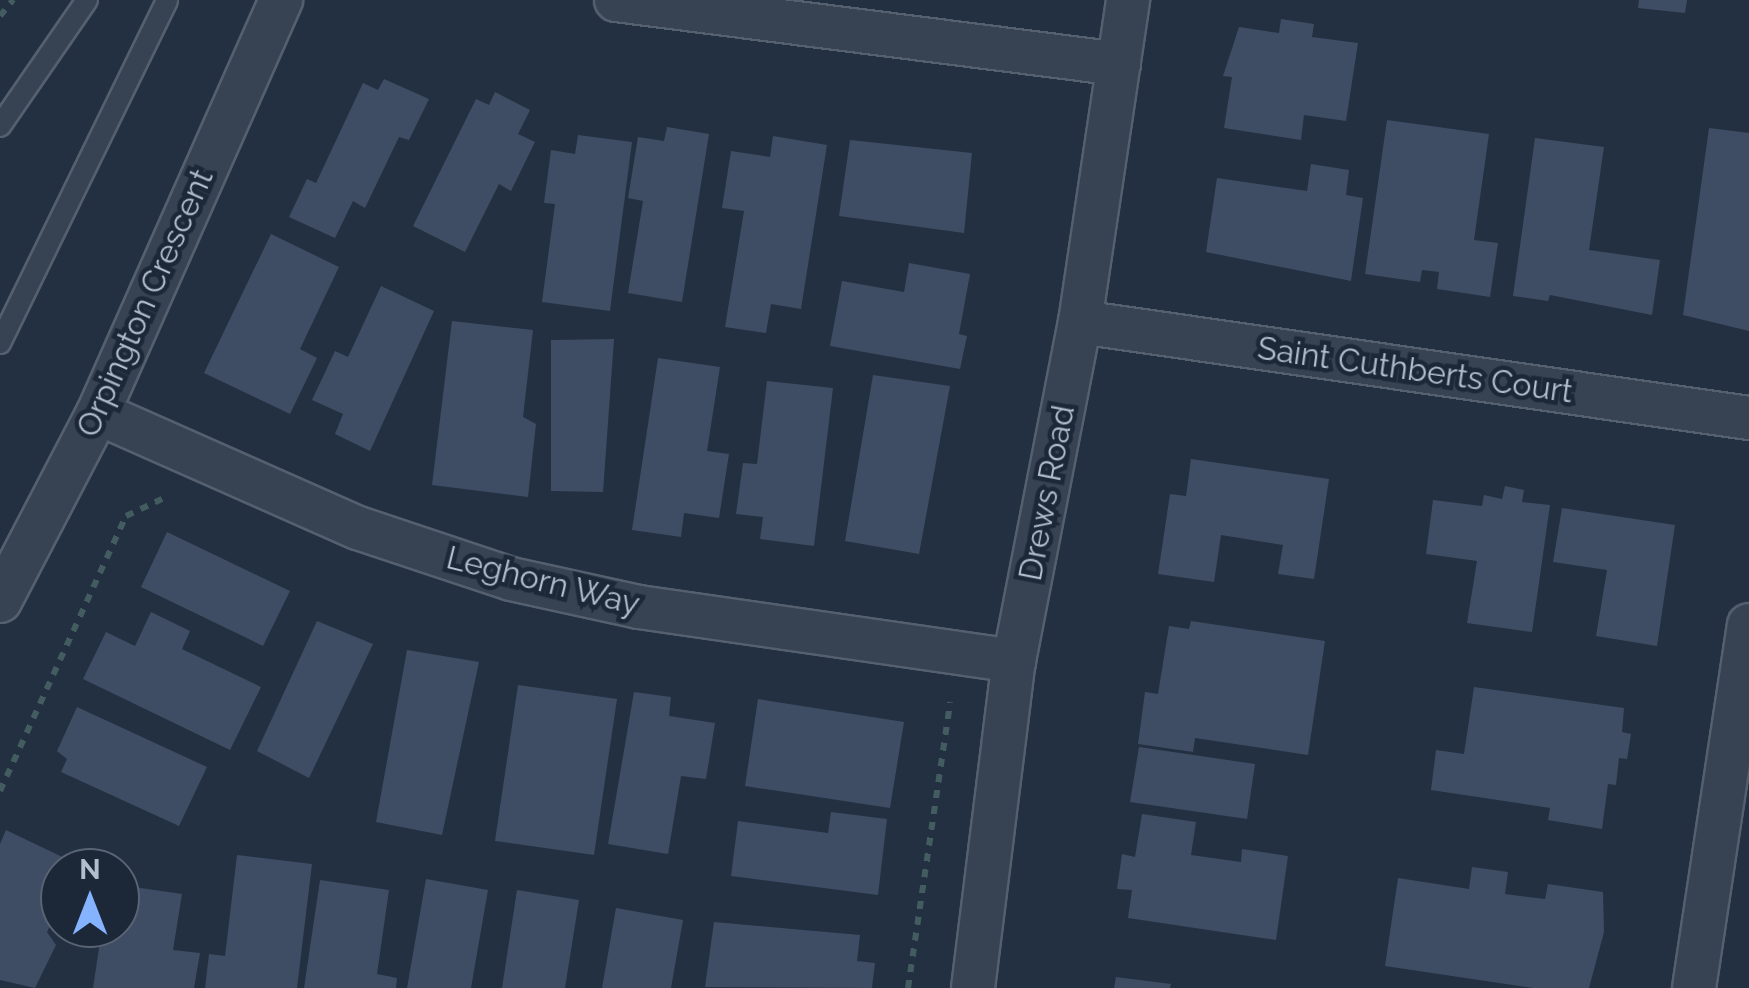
<!DOCTYPE html>
<style>
body{margin:0}
#map{position:relative;width:1749px;height:988px;overflow:hidden;background:#233042;font-family:Raleway,sans-serif}
div>[style]{position:absolute}
.building>*{inset:0;background:#3e4d63}
.path>*{height:6px;margin-top:-3px;transform-origin:0;background:repeating-linear-gradient(90deg,#435c60 0 8px,transparent 0 16px)}
.roads{filter:drop-shadow(2px 0 #55606f) drop-shadow(-2px 0 #55606f) drop-shadow(0 2px #55606f) drop-shadow(0 -2px #55606f)}
.lane>*{height:20px;margin:-10px;padding:0 10px;transform-origin:10px;border-radius:10px;background:#374252}
.street>*{height:42px;margin:-21px;padding:0 21px;transform-origin:21px;border-radius:21px;background:#374252}
span{translate:-50% -50%;white-space:nowrap;text-align:center;line-height:1.15;-webkit-text-stroke:9px #1c2737;paint-order:stroke}
.street-label{font-size:32px;color:#b4bdcc}
.north{position:absolute;left:40px;top:848px;width:100px;height:100px;box-sizing:border-box;background:#1c2737;border:2px solid #596373;border-radius:50%;rotate:0deg;font-size:28px;font-weight:700;line-height:40px;text-align:center;color:#b4bdcc}
.north::after{content:'';display:block;margin:auto;width:35px;height:45px;background:#86b3ff;clip-path:polygon(50% 0,100% 100%,50% 72%,0 100%)}
</style>
<div id="map">
<div class="building">
<div style="clip-path:polygon(1639px 0,1687px 0,1685px 13px,1638px 8px)"></div>
<div style="clip-path:polygon(1281px 19px,1314px 24px,1312px 37px,1358px 43px,1346px 121px,1304px 115px,1301px 140px,1224px 128px,1232px 77px,1223px 76px,1239px 27px,1279px 33px)"></div>
<div style="clip-path:polygon(384px 79px,429px 99px,409px 140px,399px 137px,365px 208px,353px 201px,335px 238px,289px 217px,307px 179px,316px 183px,363px 83px,378px 90px)"></div>
<div style="clip-path:polygon(495px 92px,530px 110px,518px 134px,535px 142px,511px 191px,499px 184px,465px 252px,413px 226px,476px 99px,489px 105px)"></div>
<div style="clip-path:polygon(1387px 120px,1489px 134px,1474px 240px,1498px 243px,1490px 297px,1437px 289px,1439px 272px,1422px 270px,1420px 282px,1365px 274px)"></div>
<div style="clip-path:polygon(667px 127px,709px 134px,682px 302px,628px 293px,643px 201px,628px 198px,638px 137px,664px 141px)"></div>
<div style="clip-path:polygon(1709px 128px,1749px 133px,1749px 331px,1683px 315px)"></div>
<div style="clip-path:polygon(578px 135px,632px 142px,610px 311px,542px 302px,555px 204px,544px 203px,551px 150px,575px 154px)"></div>
<div style="clip-path:polygon(773px 136px,827px 145px,801px 309px,771px 304px,766px 333px,725px 327px,744px 211px,722px 208px,731px 151px,770px 157px)"></div>
<div style="clip-path:polygon(1535px 138px,1604px 147px,1589px 250px,1660px 260px,1652px 315px,1550px 295px,1548px 301px,1513px 296px)"></div>
<div style="clip-path:polygon(850px 140px,972px 153px,964px 233px,839px 216px)"></div>
<div style="clip-path:polygon(1311px 164px,1349px 170px,1346px 195px,1363px 198px,1351px 281px,1206px 252px,1217px 178px,1307px 191px)"></div>
<div style="clip-path:polygon(271px 234px,339px 267px,300px 349px,317px 358px,290px 414px,204px 373px)"></div>
<div style="clip-path:polygon(909px 263px,970px 274px,959px 334px,967px 336px,960px 369px,830px 346px,842px 281px,904px 292px)"></div>
<div style="clip-path:polygon(381px 286px,434px 311px,370px 451px,335px 434px,343px 414px,312px 400px,335px 351px,348px 357px)"></div>
<div style="clip-path:polygon(452px 321px,533px 330px,523px 417px,536px 424px,528px 497px,432px 485px)"></div>
<div style="clip-path:polygon(614px 339px,603px 492px,551px 491px,551px 340px)"></div>
<div style="clip-path:polygon(658px 358px,720px 367px,707px 451px,729px 454px,719px 518px,684px 513px,681px 537px,632px 530px)"></div>
<div style="clip-path:polygon(873px 375px,950px 386px,919px 554px,845px 541px)"></div>
<div style="clip-path:polygon(767px 381px,833px 388px,814px 546px,760px 539px,763px 517px,736px 514px,743px 463px,757px 464px)"></div>
<div style="clip-path:polygon(1191px 459px,1329px 479px,1314px 579px,1278px 574px,1283px 545px,1221px 535px,1214px 582px,1158px 574px,1170px 494px,1186px 496px)"></div>
<div style="clip-path:polygon(1505px 486px,1524px 490px,1522px 502px,1550px 505px,1532px 632px,1467px 623px,1477px 561px,1426px 554px,1433px 500px,1482px 506px,1484px 495px,1502px 499px)"></div>
<div style="clip-path:polygon(1562px 508px,1675px 525px,1657px 646px,1596px 636px,1607px 570px,1553px 562px)"></div>
<div style="clip-path:polygon(167px 532px,290px 591px,263px 646px,141px 587px)"></div>
<div style="clip-path:polygon(151px 612px,190px 631px,182px 649px,261px 687px,230px 750px,83px 679px,106px 632px,135px 646px)"></div>
<div style="clip-path:polygon(317px 621px,373px 644px,309px 778px,257px 751px)"></div>
<div style="clip-path:polygon(1191px 621px,1325px 641px,1308px 755px,1195px 738px,1193px 752px,1138px 744px,1145px 692px,1158px 694px,1169px 626px,1189px 629px)"></div>
<div style="clip-path:polygon(407px 650px,479px 662px,442px 835px,376px 822px)"></div>
<div style="clip-path:polygon(518px 685px,617px 699px,594px 855px,495px 841px)"></div>
<div style="clip-path:polygon(1474px 687px,1624px 708px,1622px 732px,1631px 734px,1627px 759px,1619px 758px,1616px 785px,1608px 784px,1602px 829px,1548px 820px,1550px 808px,1431px 790px,1436px 750px,1464px 754px)"></div>
<div style="clip-path:polygon(634px 692px,671px 697px,669px 716px,715px 723px,706px 779px,681px 776px,668px 854px,608px 844px)"></div>
<div style="clip-path:polygon(758px 699px,904px 722px,890px 808px,745px 786px)"></div>
<div style="clip-path:polygon(77px 707px,207px 767px,179px 826px,61px 772px,67px 759px,57px 751px)"></div>
<div style="clip-path:polygon(1139px 747px,1255px 764px,1247px 819px,1130px 802px)"></div>
<div style="clip-path:polygon(831px 812px,887px 819px,878px 895px,731px 876px,738px 821px,828px 833px)"></div>
<div style="clip-path:polygon(1142px 814px,1196px 822px,1191px 855px,1241px 862px,1242px 849px,1288px 856px,1276px 940px,1128px 918px,1132px 890px,1117px 889px,1122px 854px,1135px 857px)"></div>
<div style="clip-path:polygon(6px 830px,79px 865px,60px 868px,60px 904px,47px 932px,56px 945px,35px 988px,0 980px,0 844px)"></div>
<div style="clip-path:polygon(237px 855px,312px 864px,297px 988px,205px 988px,209px 954px,225px 956px)"></div>
<div style="clip-path:polygon(1472px 867px,1508px 872px,1505px 894px,1545px 899px,1548px 884px,1603px 892px,1604px 932px,1589px 988px,1533px 988px,1385px 966px,1398px 878px,1469px 889px)"></div>
<div style="clip-path:polygon(426px 879px,488px 890px,471px 988px,407px 988px)"></div>
<div style="clip-path:polygon(320px 880px,389px 890px,377px 974px,397px 978px,396px 988px,304px 988px)"></div>
<div style="clip-path:polygon(120px 885px,182px 894px,173px 950px,200px 953px,194px 988px,93px 988px,102px 928px,120px 928px)"></div>
<div style="clip-path:polygon(517px 890px,579px 900px,565px 988px,502px 988px)"></div>
<div style="clip-path:polygon(616px 908px,683px 920px,671px 988px,602px 988px)"></div>
<div style="clip-path:polygon(714px 922px,860px 935px,857px 961px,875px 963px,872px 988px,705px 987px)"></div>
<div style="clip-path:polygon(1116px 977px,1171px 984px,1170px 988px,1114px 988px)"></div>
</div>
<div class="path">
<div style="left:0;top:16px;width:21px;rotate:-51deg"></div>
<div style="left:0;top:791px;width:302px;rotate:-65.4deg"></div>
<div style="left:126px;top:516px;width:42px;rotate:-25.3deg"></div>
<div style="left:908px;top:988px;width:289px;rotate:-81.6deg"></div>
</div>
<div class="roads">
<div class="lane">
<div style="left:0;top:126px;width:153px;rotate:-55.4deg"></div>
<div style="left:0;top:343px;width:381px;rotate:-64deg"></div>
</div>
<div class="street">
<div style="left:616px;top:0;width:507px;rotate:7.25deg"></div>
<div style="left:1080px;top:322px;width:676px;rotate:8.17deg"></div>
<div style="left:98px;top:413px;width:284px;rotate:23.9deg"></div>
<div style="left:358px;top:528px;width:161px;rotate:18.4deg"></div>
<div style="left:511px;top:579px;width:131px;rotate:12.3deg"></div>
<div style="left:639px;top:607px;width:379px;rotate:8.2deg"></div>
<div style="left:0;top:601px;width:212px;rotate:-62.5deg"></div>
<div style="left:98px;top:413px;width:452px;rotate:-66.1deg"></div>
<div style="left:973px;top:988px;width:330px;rotate:-82.9deg"></div>
<div style="left:1014px;top:661px;width:345px;rotate:-79deg"></div>
<div style="left:1080px;top:322px;width:326px;rotate:-81.5deg"></div>
<div style="left:1694px;top:988px;width:367px;rotate:-81.4deg"></div>
</div>
</div>
<div class="street-label">
<span style="left:145px;top:303px;rotate:-66deg">Orpington Crescent</span>
<span style="left:1415px;top:370px;rotate:8deg">Saint Cuthberts Court</span>
<span style="left:1047px;top:493px;rotate:-79deg">Drews Road</span>
<span style="left:543px;top:581px;rotate:14deg">Leghorn Way</span>
</div>
<div class="north">N</div>
</div>
